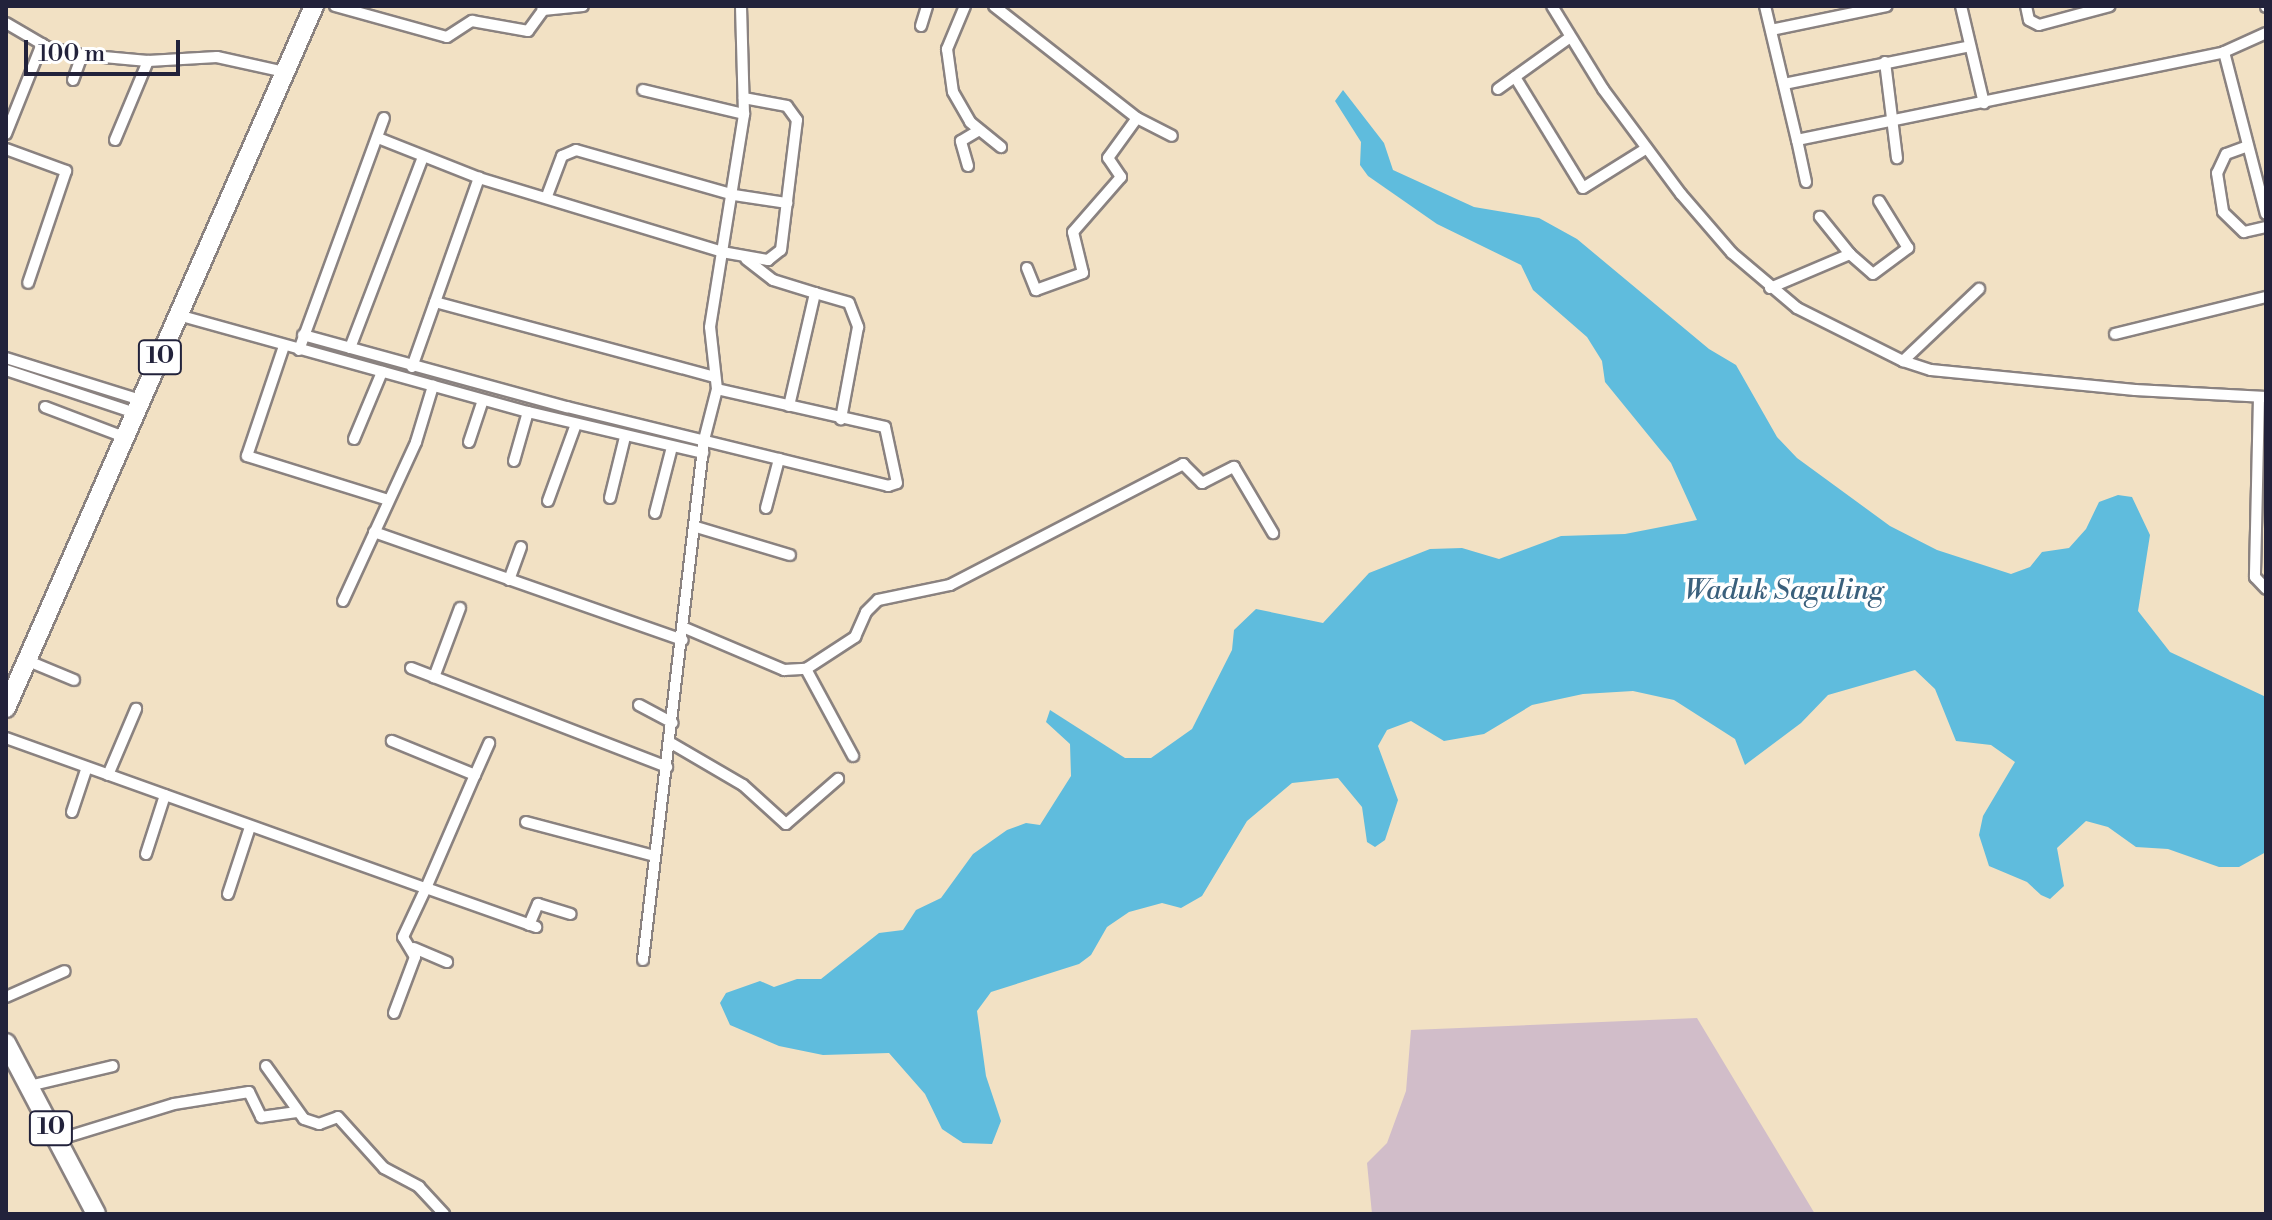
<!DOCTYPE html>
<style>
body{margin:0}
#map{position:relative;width:2272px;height:1220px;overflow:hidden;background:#f2e1c4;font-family:"Libre Bodoni",serif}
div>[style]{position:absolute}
.industrial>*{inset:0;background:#d1bdc9}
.water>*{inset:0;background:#5fbcdd}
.roads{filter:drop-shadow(2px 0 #8a8280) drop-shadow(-2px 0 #8a8280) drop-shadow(0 2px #8a8280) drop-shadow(0 -2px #8a8280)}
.minor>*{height:10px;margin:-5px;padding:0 5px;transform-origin:5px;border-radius:5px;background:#fff}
.trunk>*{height:18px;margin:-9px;padding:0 9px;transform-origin:9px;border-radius:9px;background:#fff}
span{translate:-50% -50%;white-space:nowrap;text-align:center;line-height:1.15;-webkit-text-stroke:7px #fff;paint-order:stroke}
.shield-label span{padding:2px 6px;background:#fff;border:2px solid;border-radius:6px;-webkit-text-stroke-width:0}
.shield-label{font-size:24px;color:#22223b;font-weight:700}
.water-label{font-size:28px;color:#3a607c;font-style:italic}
.frame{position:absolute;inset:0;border:8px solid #22223b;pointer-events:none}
.scale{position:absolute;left:24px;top:40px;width:156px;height:36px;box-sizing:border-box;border:4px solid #22223b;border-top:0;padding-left:10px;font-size:24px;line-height:28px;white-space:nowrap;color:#22223b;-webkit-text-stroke:6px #fff;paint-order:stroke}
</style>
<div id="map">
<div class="industrial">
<div style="clip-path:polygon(1697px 1018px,1815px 1214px,1372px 1214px,1367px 1163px,1387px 1143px,1406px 1091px,1411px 1030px)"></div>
</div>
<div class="water">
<div style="clip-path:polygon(1343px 90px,1384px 143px,1393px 170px,1474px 207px,1539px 218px,1577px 239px,1709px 349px,1736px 365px,1777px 437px,1797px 458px,1890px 526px,1937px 550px,2011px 574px,2030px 567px,2042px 552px,2069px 548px,2086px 529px,2099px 502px,2118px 495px,2132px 497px,2150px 535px,2138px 611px,2170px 652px,2266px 697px,2266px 852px,2239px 867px,2219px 867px,2168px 849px,2136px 847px,2108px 827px,2086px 821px,2057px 848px,2064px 886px,2050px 899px,2041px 895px,2027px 882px,1989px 866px,1979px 835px,1983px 816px,2015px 762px,1991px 745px,1956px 741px,1935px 689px,1915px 670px,1828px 695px,1801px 723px,1745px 765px,1735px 739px,1674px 700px,1633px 691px,1583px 694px,1532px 705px,1484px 734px,1444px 741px,1411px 721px,1387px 730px,1378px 746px,1398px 800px,1385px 840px,1375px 847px,1367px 842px,1362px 807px,1338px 778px,1292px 783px,1247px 821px,1202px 896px,1181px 908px,1162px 903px,1129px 912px,1107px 927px,1091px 955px,1079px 964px,991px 992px,977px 1011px,986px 1076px,1001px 1121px,992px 1144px,963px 1143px,942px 1129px,925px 1094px,889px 1053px,823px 1055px,779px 1046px,730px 1025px,720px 1003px,726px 993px,760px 981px,774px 987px,797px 979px,821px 979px,879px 933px,903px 930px,916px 910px,941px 898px,973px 854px,1007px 830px,1026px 823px,1040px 825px,1071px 776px,1070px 744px,1046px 722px,1050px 710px,1125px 758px,1151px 758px,1192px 729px,1232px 650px,1234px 630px,1256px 609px,1323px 623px,1369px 573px,1430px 549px,1462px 548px,1499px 559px,1561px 536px,1625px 534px,1697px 520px,1671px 463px,1605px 382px,1602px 361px,1587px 337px,1533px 290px,1521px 265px,1437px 224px,1368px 176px,1360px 165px,1361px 142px,1335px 101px)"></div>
</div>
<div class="roads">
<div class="minor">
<div style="left:335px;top:6px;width:116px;rotate:15.5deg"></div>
<div style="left:447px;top:37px;width:30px;rotate:-33deg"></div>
<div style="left:472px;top:21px;width:57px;rotate:10.1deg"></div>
<div style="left:528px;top:31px;width:26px;rotate:-54deg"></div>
<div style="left:542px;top:6px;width:4px;rotate:76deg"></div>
<div style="left:543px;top:10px;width:40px;rotate:-5.7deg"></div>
<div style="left:965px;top:6px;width:47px;rotate:112.7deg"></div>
<div style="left:947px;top:49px;width:43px;rotate:82.1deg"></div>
<div style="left:953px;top:92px;width:34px;rotate:60deg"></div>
<div style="left:970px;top:122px;width:40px;rotate:39deg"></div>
<div style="left:994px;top:6px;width:182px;rotate:38.1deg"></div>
<div style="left:1137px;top:118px;width:39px;rotate:27deg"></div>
<div style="left:1552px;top:6px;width:97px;rotate:58.4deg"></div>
<div style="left:1603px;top:89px;width:131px;rotate:53.4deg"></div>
<div style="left:1681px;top:194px;width:78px;rotate:49.2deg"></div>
<div style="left:1732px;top:253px;width:85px;rotate:40.2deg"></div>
<div style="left:1797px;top:308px;width:119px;rotate:26.6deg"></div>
<div style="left:1903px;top:361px;width:29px;rotate:18deg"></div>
<div style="left:1931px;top:370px;width:205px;rotate:5.6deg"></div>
<div style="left:2135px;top:390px;width:131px;rotate:3.1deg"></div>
<div style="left:1765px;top:6px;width:138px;rotate:76.6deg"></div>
<div style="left:1797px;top:140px;width:436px;rotate:-11.6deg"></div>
<div style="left:2224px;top:52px;width:46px;rotate:-24.3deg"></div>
<div style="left:1961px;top:6px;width:100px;rotate:76.7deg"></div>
<div style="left:2026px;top:6px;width:14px;rotate:78deg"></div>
<div style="left:2029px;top:20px;width:11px;rotate:27deg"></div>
<div style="left:2039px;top:25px;width:73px;rotate:-15deg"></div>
<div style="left:2266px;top:6px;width:1px;rotate:90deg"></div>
<div style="left:6px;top:23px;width:48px;rotate:30.3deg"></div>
<div style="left:47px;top:47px;width:36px;rotate:13deg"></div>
<div style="left:82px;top:55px;width:66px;rotate:5.2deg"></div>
<div style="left:148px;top:61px;width:69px;rotate:-3.3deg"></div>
<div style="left:217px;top:57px;width:70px;rotate:12.4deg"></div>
<div style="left:921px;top:26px;width:21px;rotate:-73deg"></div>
<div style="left:1771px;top:30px;width:118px;rotate:-11.7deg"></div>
<div style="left:2224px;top:52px;width:167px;rotate:75.5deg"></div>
<div style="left:1885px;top:62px;width:97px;rotate:82.9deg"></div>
<div style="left:1515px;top:77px;width:130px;rotate:58.5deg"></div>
<div style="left:1583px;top:188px;width:75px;rotate:-32deg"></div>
<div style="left:73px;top:80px;width:27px;rotate:-70deg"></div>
<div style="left:1784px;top:84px;width:190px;rotate:-11.5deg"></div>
<div style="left:1498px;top:89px;width:87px;rotate:-35.7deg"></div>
<div style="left:643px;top:90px;width:104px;rotate:13.4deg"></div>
<div style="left:6px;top:134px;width:97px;rotate:-68.2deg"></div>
<div style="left:378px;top:138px;width:109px;rotate:21.6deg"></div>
<div style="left:479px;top:178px;width:254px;rotate:16.9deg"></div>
<div style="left:722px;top:252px;width:47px;rotate:9.9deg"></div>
<div style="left:768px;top:260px;width:16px;rotate:-38deg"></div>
<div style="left:781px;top:250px;width:131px;rotate:-83deg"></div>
<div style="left:797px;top:120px;width:17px;rotate:-126deg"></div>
<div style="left:787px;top:106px;width:44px;rotate:-169.5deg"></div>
<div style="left:115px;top:140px;width:86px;rotate:-67.3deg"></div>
<div style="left:1797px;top:140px;width:43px;rotate:77.9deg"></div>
<div style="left:2248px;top:146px;width:23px;rotate:160deg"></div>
<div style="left:2226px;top:154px;width:21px;rotate:115deg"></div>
<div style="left:2217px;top:173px;width:39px;rotate:81deg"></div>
<div style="left:2223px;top:212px;width:29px;rotate:44deg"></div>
<div style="left:2244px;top:232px;width:23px;rotate:-13deg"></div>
<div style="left:6px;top:149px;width:64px;rotate:20.1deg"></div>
<div style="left:66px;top:171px;width:118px;rotate:108.7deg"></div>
<div style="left:968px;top:166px;width:26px;rotate:-106deg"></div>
<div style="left:961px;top:141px;width:21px;rotate:-31deg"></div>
<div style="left:547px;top:196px;width:43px;rotate:-69.4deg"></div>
<div style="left:562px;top:156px;width:15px;rotate:-23deg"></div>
<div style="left:576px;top:150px;width:164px;rotate:15.9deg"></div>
<div style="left:734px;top:195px;width:54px;rotate:8.6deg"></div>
<div style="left:1850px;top:254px;width:30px;rotate:41deg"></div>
<div style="left:1873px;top:274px;width:44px;rotate:-36.6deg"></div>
<div style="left:1908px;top:248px;width:55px;rotate:-121.7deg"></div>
<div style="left:746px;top:259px;width:34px;rotate:38deg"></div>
<div style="left:773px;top:280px;width:44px;rotate:17.2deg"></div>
<div style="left:1027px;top:268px;width:24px;rotate:68deg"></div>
<div style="left:1036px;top:290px;width:50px;rotate:-19.9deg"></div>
<div style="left:1083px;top:273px;width:42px;rotate:-103.7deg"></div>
<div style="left:1073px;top:232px;width:73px;rotate:-48.9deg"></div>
<div style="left:1121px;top:177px;width:23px;rotate:-124deg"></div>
<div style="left:1108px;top:158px;width:49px;rotate:-54.1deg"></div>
<div style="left:1770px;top:288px;width:87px;rotate:-23deg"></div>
<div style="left:1850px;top:254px;width:48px;rotate:-129deg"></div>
<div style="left:435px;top:302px;width:290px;rotate:15deg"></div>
<div style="left:178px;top:315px;width:363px;rotate:15.5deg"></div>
<div style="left:528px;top:412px;width:180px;rotate:13.2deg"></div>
<div style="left:2115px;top:334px;width:155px;rotate:-13.8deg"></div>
<div style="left:303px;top:335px;width:274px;rotate:15.3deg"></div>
<div style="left:567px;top:407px;width:331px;rotate:13.8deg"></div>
<div style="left:888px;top:486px;width:9px;rotate:-18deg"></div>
<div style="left:897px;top:483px;width:57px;rotate:-102.1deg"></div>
<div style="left:885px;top:427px;width:172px;rotate:-167.3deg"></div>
<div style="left:284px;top:346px;width:116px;rotate:108.6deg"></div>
<div style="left:247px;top:456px;width:148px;rotate:17.3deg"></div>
<div style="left:350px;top:348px;width:204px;rotate:-69.1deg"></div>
<div style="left:299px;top:350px;width:247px;rotate:-69.9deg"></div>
<div style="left:6px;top:358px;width:141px;rotate:17.3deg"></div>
<div style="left:1903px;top:361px;width:105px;rotate:-43.5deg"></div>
<div style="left:412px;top:367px;width:201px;rotate:-70.5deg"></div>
<div style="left:6px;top:370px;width:136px;rotate:18.4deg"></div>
<div style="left:2259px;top:397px;width:180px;rotate:91.3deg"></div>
<div style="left:2255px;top:577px;width:16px;rotate:47deg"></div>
<div style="left:789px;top:406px;width:116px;rotate:-77deg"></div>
<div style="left:815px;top:293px;width:35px;rotate:16deg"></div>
<div style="left:849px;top:303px;width:26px;rotate:69deg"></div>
<div style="left:858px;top:327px;width:94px;rotate:100.5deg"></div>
<div style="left:45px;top:407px;width:85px;rotate:20.8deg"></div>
<div style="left:354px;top:439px;width:73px;rotate:-67.3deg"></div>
<div style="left:469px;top:442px;width:44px;rotate:-71.6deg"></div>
<div style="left:514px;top:461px;width:51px;rotate:-74.1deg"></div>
<div style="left:610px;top:498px;width:63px;rotate:-76.2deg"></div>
<div style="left:548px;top:501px;width:82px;rotate:-70deg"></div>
<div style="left:766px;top:508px;width:51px;rotate:-75.1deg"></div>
<div style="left:655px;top:513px;width:68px;rotate:-75.6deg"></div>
<div style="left:696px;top:527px;width:98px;rotate:16.6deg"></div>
<div style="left:374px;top:532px;width:327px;rotate:19.3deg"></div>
<div style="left:509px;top:580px;width:35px;rotate:-70deg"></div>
<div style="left:343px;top:601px;width:175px;rotate:-65.3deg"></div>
<div style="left:416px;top:442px;width:59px;rotate:-73.1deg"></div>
<div style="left:460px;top:608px;width:74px;rotate:110.6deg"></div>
<div style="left:434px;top:677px;width:250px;rotate:21.1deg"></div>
<div style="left:685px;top:628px;width:108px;rotate:23deg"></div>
<div style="left:784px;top:670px;width:22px;rotate:-3deg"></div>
<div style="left:806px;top:669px;width:59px;rotate:-33.1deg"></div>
<div style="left:855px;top:637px;width:27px;rotate:-66deg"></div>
<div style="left:866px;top:612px;width:17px;rotate:-45deg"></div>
<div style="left:878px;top:600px;width:74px;rotate:-11.8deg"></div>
<div style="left:950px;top:585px;width:263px;rotate:-27.4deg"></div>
<div style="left:1183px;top:464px;width:27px;rotate:45deg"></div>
<div style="left:1202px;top:483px;width:36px;rotate:-27deg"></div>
<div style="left:1234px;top:467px;width:77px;rotate:59.4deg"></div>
<div style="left:26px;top:660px;width:52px;rotate:22.6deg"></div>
<div style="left:411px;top:668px;width:25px;rotate:21deg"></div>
<div style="left:806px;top:669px;width:99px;rotate:61.6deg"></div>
<div style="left:639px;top:705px;width:38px;rotate:28deg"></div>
<div style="left:6px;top:738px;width:446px;rotate:19.7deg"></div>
<div style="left:426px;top:888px;width:123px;rotate:-66.6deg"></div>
<div style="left:475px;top:775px;width:90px;rotate:-157.7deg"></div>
<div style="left:671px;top:743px;width:83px;rotate:30.3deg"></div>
<div style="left:743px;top:785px;width:58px;rotate:42.2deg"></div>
<div style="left:786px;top:824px;width:69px;rotate:-40.9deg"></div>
<div style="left:108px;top:775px;width:72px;rotate:-67deg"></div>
<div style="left:475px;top:775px;width:35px;rotate:-66deg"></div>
<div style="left:72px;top:812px;width:44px;rotate:-71.6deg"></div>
<div style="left:526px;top:822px;width:133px;rotate:14.8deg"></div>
<div style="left:146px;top:854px;width:62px;rotate:-72.1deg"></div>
<div style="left:228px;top:894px;width:71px;rotate:-71.8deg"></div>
<div style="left:529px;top:925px;width:23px;rotate:-67deg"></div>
<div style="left:538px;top:904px;width:34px;rotate:17deg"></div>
<div style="left:414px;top:948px;width:36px;rotate:23deg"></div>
<div style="left:643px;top:960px;width:524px;rotate:-83.31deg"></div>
<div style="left:704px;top:440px;width:53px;rotate:-75.7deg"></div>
<div style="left:717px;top:389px;width:62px;rotate:-96.4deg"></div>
<div style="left:710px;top:327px;width:216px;rotate:-80.9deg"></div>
<div style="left:744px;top:114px;width:108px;rotate:-91.6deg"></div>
<div style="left:6px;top:997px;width:64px;rotate:-23.8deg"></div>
<div style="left:394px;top:1013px;width:60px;rotate:-69.4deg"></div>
<div style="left:415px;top:957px;width:23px;rotate:-121deg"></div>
<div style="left:403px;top:937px;width:54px;rotate:-64.9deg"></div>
<div style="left:426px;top:888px;width:117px;rotate:19.5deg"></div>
<div style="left:266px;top:1066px;width:65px;rotate:54.4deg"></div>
<div style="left:304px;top:1119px;width:16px;rotate:18deg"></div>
<div style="left:319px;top:1124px;width:20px;rotate:-20deg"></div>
<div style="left:338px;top:1117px;width:69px;rotate:48deg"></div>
<div style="left:384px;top:1168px;width:40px;rotate:28deg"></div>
<div style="left:419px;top:1187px;width:37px;rotate:47deg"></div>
<div style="left:29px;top:1086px;width:86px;rotate:-13.4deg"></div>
<div style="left:57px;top:1140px;width:122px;rotate:-17.1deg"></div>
<div style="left:174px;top:1104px;width:76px;rotate:-9.1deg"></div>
<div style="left:249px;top:1092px;width:28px;rotate:64deg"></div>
<div style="left:261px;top:1117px;width:36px;rotate:-8deg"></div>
</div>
<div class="trunk">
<div style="left:6px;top:708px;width:767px;rotate:-66.31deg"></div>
<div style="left:6px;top:1043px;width:193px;rotate:62.2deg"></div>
</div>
</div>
<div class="shield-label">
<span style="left:160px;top:357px">10</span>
<span style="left:51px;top:1128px">10</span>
</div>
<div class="water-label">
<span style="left:1784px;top:591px">Waduk Saguling</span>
</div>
<div class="frame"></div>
<div class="scale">100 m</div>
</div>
